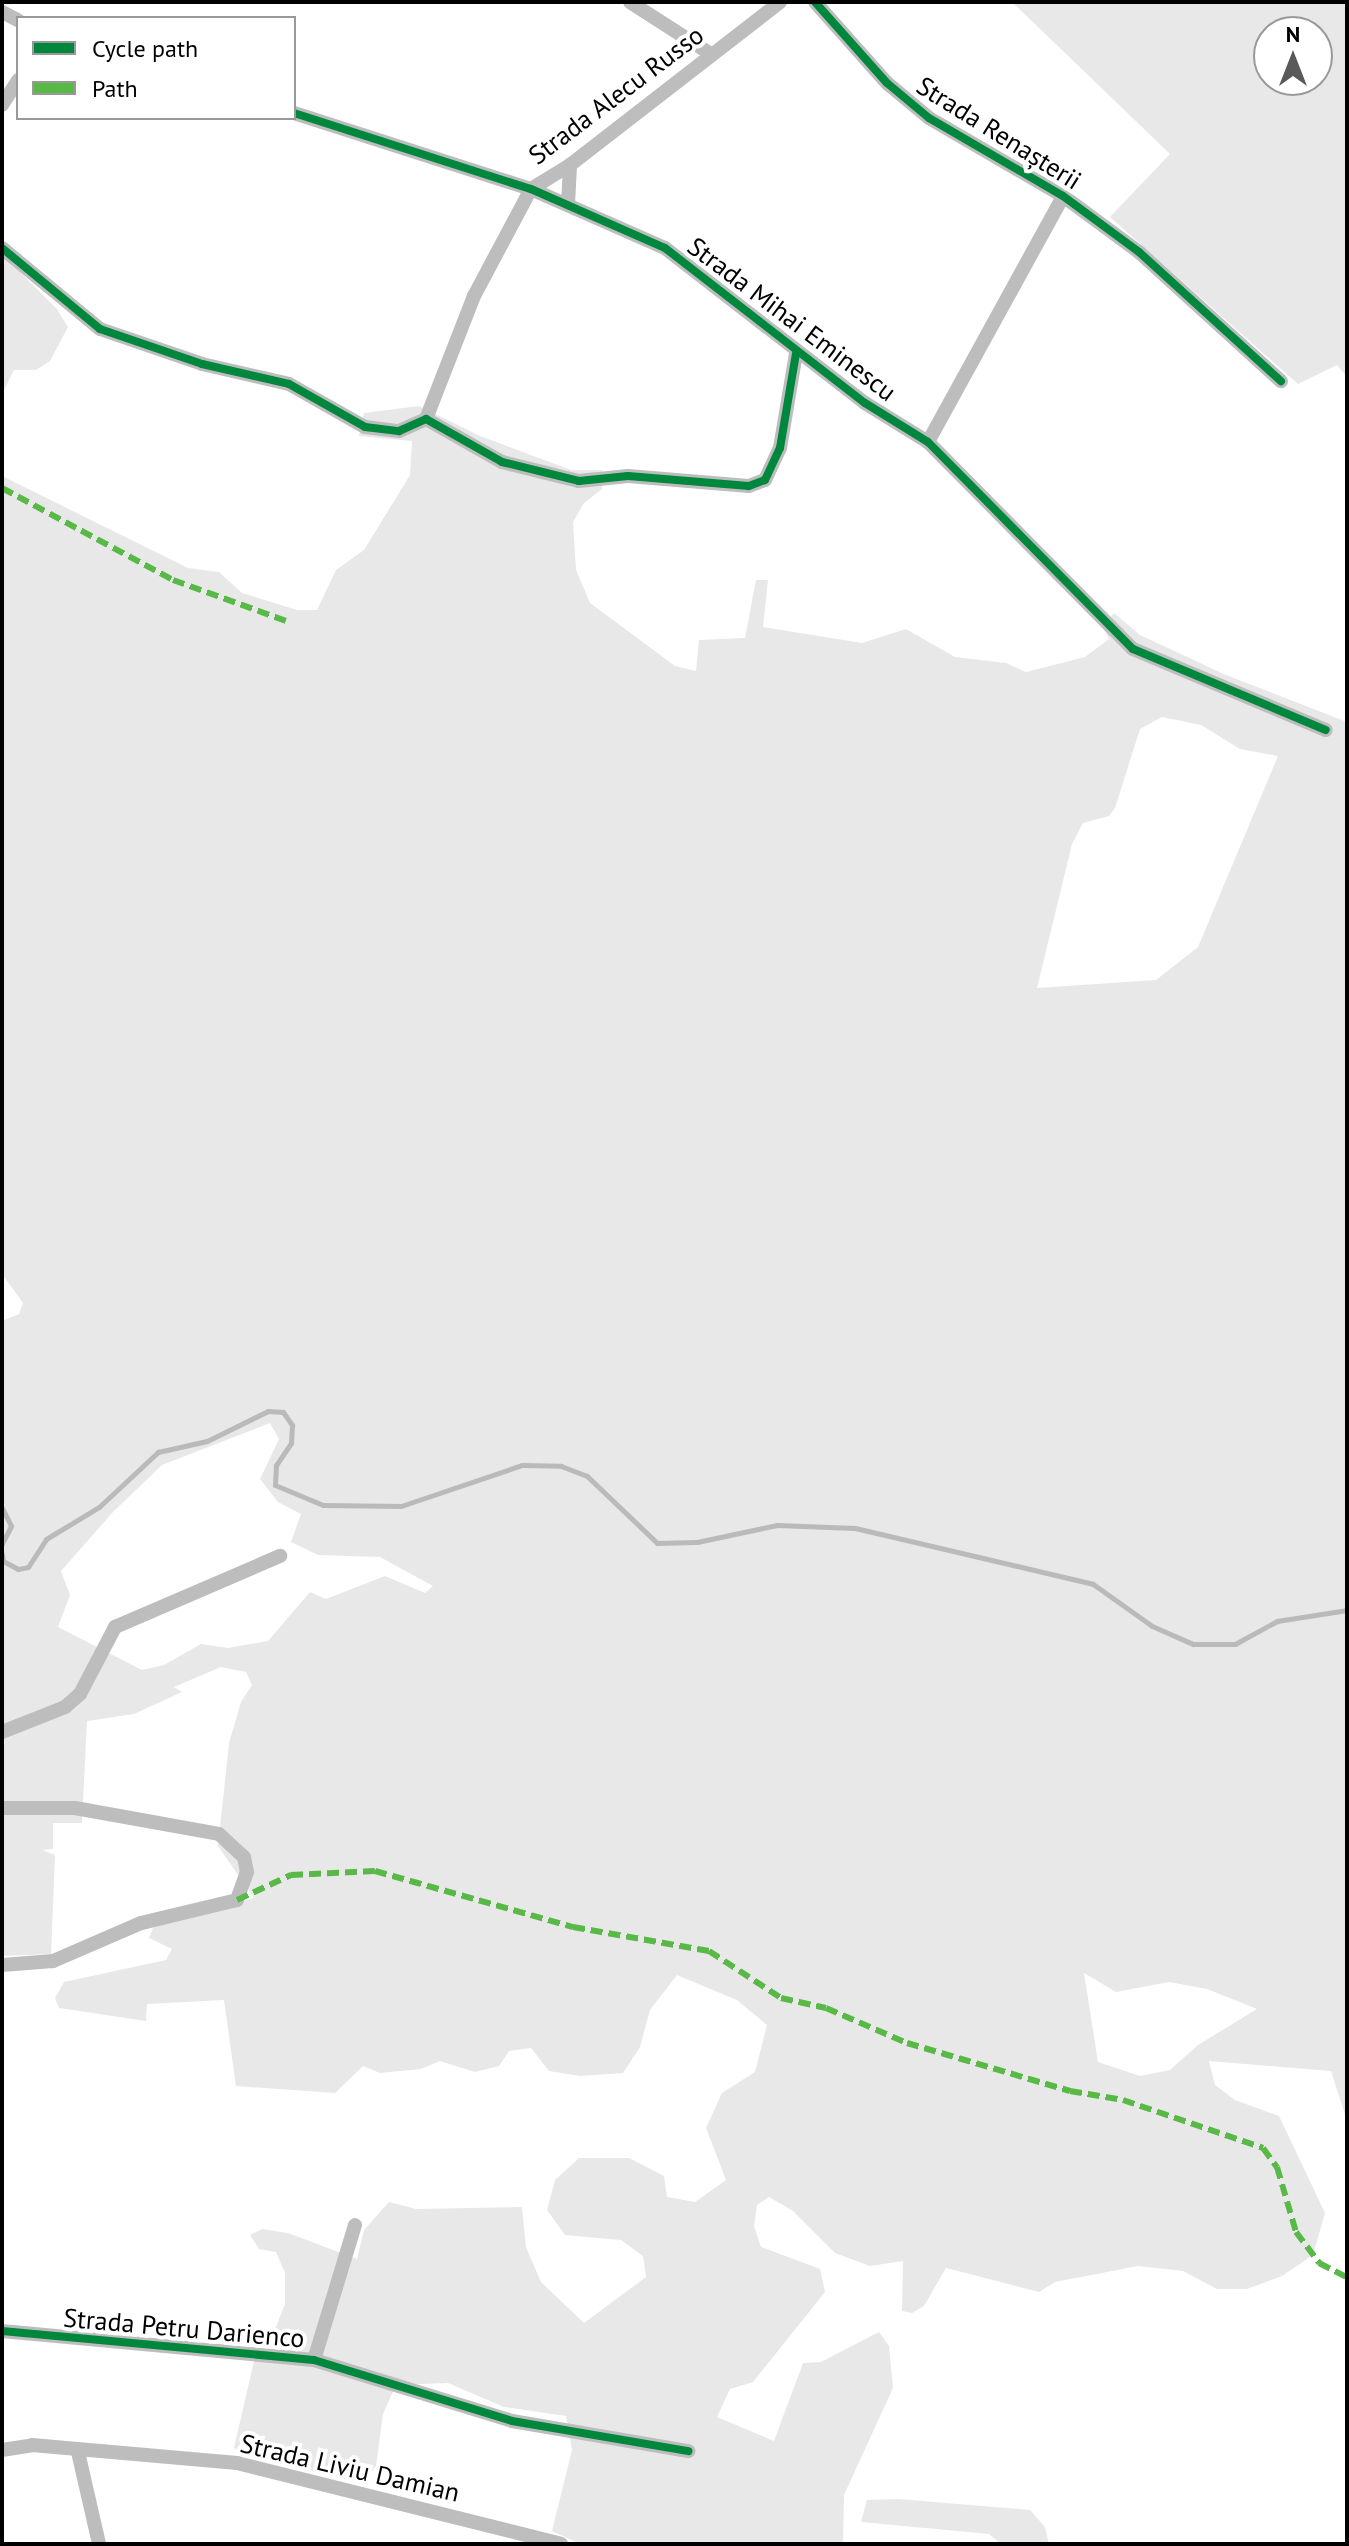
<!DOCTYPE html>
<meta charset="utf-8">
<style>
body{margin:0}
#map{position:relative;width:1349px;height:2546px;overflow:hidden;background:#fff;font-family:"PT Sans",sans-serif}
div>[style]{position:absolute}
.green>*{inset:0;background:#e8e8e8}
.stream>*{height:5px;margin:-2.5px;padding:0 2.5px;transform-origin:2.5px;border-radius:2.5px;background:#bababa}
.street>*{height:14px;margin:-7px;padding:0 7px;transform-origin:7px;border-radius:7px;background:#bdbdbd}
.quiet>*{height:6px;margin-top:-3px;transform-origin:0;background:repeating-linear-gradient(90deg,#58b947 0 12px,transparent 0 18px)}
.cycleway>*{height:8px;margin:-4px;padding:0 4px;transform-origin:4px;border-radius:4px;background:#00873e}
span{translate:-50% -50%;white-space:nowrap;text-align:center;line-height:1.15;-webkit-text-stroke:8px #fff;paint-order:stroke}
.street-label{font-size:26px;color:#000}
.frame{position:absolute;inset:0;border:4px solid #000;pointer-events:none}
.legend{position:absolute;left:16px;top:16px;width:280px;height:104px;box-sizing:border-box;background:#fff;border:2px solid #999;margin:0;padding:10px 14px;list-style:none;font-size:24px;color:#000}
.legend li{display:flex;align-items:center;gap:16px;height:40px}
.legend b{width:40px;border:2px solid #999}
.north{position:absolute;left:1253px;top:16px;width:80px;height:80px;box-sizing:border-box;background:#fff;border:2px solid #999;border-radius:50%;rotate:0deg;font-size:22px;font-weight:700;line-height:32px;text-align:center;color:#000}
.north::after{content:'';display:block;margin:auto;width:28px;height:36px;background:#595959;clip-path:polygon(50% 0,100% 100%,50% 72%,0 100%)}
</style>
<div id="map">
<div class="green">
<div style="clip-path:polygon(evenodd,1012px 2px,1347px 2px,1347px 377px,1337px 365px,1298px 384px,1110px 217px,1170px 154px,1012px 2px,1269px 32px,1317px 32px,1317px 80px,1269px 80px,1269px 32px)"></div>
<div style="clip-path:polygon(2px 254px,57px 309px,68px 327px,50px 361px,36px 370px,14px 370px,2px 394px)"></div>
<div style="clip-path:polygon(evenodd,419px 406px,480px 436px,571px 470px,602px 470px,602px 489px,584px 503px,573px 522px,576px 570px,590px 603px,675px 666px,696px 671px,699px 640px,745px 638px,756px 580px,768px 580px,763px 627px,862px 643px,906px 629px,955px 657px,1006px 663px,1026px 672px,1085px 657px,1109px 639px,1103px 628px,1114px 613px,1140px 635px,1226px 675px,1347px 722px,1347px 2121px,1331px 2071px,1209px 2061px,1215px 2085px,1235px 2100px,1279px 2116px,1325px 2213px,1313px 2255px,1282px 2276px,1247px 2289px,1217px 2289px,1183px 2271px,1138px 2266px,1055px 2282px,1039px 2292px,946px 2268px,924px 2306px,912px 2313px,902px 2311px,903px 2261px,870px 2266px,835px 2253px,793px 2211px,769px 2197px,757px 2205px,754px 2226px,761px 2247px,820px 2269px,825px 2292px,753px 2382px,730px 2389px,717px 2417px,774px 2441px,803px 2363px,821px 2362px,879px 2332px,889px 2346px,893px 2388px,844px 2495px,843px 2544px,580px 2544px,552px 2531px,572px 2450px,566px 2416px,504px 2407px,448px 2383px,396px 2385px,383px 2414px,376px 2466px,363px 2483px,317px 2473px,282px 2457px,252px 2457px,234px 2448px,259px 2339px,276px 2327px,285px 2304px,285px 2273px,276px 2252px,259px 2249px,250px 2235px,262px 2229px,288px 2233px,357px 2259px,364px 2230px,389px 2202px,416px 2209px,522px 2207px,526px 2247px,541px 2282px,584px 2323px,646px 2277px,643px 2256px,621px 2240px,565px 2235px,547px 2210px,555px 2180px,579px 2158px,629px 2158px,664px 2176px,667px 2197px,695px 2202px,726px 2180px,706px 2128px,722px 2093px,755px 2072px,767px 2025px,737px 2000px,677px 1975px,650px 2010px,640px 2047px,623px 2073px,580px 2076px,549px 2071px,531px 2048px,509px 2051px,499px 2066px,475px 2072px,440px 2061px,421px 2069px,380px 2073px,363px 2066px,335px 2093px,236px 2086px,224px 2000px,147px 2004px,146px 2021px,59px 2008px,55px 1998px,64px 1982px,166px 1960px,172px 1949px,149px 1938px,154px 1925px,254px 1898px,218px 1846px,229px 1743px,241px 1702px,252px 1685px,246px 1672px,221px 1667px,174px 1687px,182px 1692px,134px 1714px,87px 1721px,82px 1823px,53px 1823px,53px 1849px,42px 1850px,55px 1855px,51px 1954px,2px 1956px,2px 1321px,19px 1314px,23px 1303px,2px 1274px,2px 476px,188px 568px,219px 572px,242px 593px,297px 610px,317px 610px,336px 570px,364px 550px,410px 475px,412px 441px,359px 436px,364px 413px,419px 406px,1162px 717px,1201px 725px,1240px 749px,1278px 756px,1198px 947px,1156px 980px,1037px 988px,1072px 844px,1083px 823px,1109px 816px,1115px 808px,1140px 729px,1162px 717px,419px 406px,270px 1423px,279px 1439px,260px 1479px,278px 1502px,301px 1514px,291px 1542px,318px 1555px,380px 1557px,433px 1586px,425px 1593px,385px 1576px,326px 1599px,310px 1592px,268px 1641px,228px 1648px,201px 1644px,164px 1665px,142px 1670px,58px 1627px,70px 1595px,61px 1571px,113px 1512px,162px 1465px,270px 1423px,419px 406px,1084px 1973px,1116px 1992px,1169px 1982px,1207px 1989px,1257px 2009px,1198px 2045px,1170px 2070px,1140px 2076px,1098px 2062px,1084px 1973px)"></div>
<div style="clip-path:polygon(898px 2499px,1030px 2510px,1045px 2527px,1049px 2544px,1001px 2544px,989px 2534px,861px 2522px,867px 2500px)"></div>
</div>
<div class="stream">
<div style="left:2px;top:1508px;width:20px;rotate:63deg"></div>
<div style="left:11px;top:1526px;width:20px;rotate:117deg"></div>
<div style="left:2px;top:1554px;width:7px;rotate:82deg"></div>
<div style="left:3px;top:1561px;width:17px;rotate:28deg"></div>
<div style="left:18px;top:1569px;width:10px;rotate:-11deg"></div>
<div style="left:28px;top:1567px;width:33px;rotate:-57deg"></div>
<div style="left:46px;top:1539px;width:62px;rotate:-31.1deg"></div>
<div style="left:99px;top:1507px;width:81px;rotate:-43deg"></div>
<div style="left:158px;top:1452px;width:50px;rotate:-12.7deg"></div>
<div style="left:207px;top:1441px;width:68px;rotate:-26.2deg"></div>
<div style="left:268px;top:1411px;width:15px;rotate:4deg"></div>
<div style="left:283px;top:1412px;width:16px;rotate:55deg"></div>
<div style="left:292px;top:1425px;width:18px;rotate:93deg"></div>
<div style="left:291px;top:1443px;width:27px;rotate:124deg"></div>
<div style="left:276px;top:1465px;width:20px;rotate:93deg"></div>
<div style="left:275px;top:1485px;width:52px;rotate:22.6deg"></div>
<div style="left:323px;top:1505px;width:78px;rotate:0.7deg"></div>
<div style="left:401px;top:1506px;width:128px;rotate:-18.7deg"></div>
<div style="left:522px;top:1465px;width:39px;rotate:1deg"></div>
<div style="left:561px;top:1466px;width:28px;rotate:21deg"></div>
<div style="left:587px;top:1476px;width:97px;rotate:43.7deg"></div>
<div style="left:657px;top:1543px;width:40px;rotate:-1.4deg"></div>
<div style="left:697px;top:1542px;width:82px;rotate:-12deg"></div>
<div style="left:777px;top:1525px;width:78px;rotate:2.2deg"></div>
<div style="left:855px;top:1528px;width:244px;rotate:13.2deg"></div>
<div style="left:1093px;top:1584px;width:72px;rotate:35.4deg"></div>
<div style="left:1152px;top:1626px;width:45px;rotate:23.7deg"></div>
<div style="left:1193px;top:1644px;width:42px"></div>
<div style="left:1235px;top:1644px;width:48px;rotate:-28.7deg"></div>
<div style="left:1277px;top:1621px;width:71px;rotate:-8.9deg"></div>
</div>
<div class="street">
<div style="left:630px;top:2px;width:94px;rotate:32.8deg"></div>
<div style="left:815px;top:2px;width:108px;rotate:48.4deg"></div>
<div style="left:887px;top:83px;width:55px;rotate:39.8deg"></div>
<div style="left:929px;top:118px;width:155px;rotate:30.2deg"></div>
<div style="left:1063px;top:196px;width:94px;rotate:36.4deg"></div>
<div style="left:1139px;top:252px;width:192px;rotate:42.3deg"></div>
<div style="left:2px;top:12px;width:18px;rotate:27deg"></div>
<div style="left:2px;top:105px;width:30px;rotate:-57deg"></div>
<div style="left:294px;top:113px;width:249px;rotate:17.8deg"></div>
<div style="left:531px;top:189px;width:146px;rotate:23.8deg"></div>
<div style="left:665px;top:248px;width:253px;rotate:37.8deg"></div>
<div style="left:865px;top:403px;width:74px;rotate:31.8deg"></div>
<div style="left:928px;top:442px;width:291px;rotate:45.3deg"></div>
<div style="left:1133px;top:649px;width:209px;rotate:22.8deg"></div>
<div style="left:568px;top:204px;width:39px;rotate:-87deg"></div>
<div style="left:2px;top:248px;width:127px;rotate:39.6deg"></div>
<div style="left:100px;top:329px;width:108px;rotate:18.9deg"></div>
<div style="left:202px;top:364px;width:89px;rotate:12.9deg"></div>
<div style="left:289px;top:384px;width:87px;rotate:29.5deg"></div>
<div style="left:365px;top:427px;width:34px;rotate:7deg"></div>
<div style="left:399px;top:431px;width:30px;rotate:-24deg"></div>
<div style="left:426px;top:419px;width:87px;rotate:29.5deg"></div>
<div style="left:502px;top:462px;width:79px;rotate:13.9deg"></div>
<div style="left:579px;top:481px;width:49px;rotate:-5.8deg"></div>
<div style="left:628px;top:476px;width:121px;rotate:4.7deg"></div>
<div style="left:749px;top:486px;width:17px;rotate:-21deg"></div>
<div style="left:765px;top:480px;width:35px;rotate:-65deg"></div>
<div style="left:780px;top:448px;width:96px;rotate:-80.4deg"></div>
<div style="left:426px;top:419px;width:132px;rotate:-68.7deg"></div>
<div style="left:474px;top:296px;width:121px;rotate:-62deg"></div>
<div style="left:531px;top:189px;width:46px;rotate:-31.6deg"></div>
<div style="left:570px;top:165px;width:266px;rotate:-37.8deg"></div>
<div style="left:928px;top:442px;width:281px;rotate:-61.2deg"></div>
<div style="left:2px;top:1732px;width:68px;rotate:-21.6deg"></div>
<div style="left:65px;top:1707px;width:20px;rotate:-41deg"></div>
<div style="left:80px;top:1694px;width:76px;rotate:-62.4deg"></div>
<div style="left:115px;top:1627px;width:180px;rotate:-23.3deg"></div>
<div style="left:2px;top:1808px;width:73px"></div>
<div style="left:75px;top:1808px;width:146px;rotate:10.2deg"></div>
<div style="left:219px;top:1834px;width:34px;rotate:43deg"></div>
<div style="left:244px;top:1857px;width:15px;rotate:79deg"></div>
<div style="left:247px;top:1872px;width:30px;rotate:110deg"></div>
<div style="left:237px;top:1900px;width:99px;rotate:166.5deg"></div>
<div style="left:141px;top:1923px;width:96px;rotate:156.6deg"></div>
<div style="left:53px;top:1961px;width:51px;rotate:175.5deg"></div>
<div style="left:2px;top:2331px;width:313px;rotate:5.3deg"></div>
<div style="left:314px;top:2360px;width:207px;rotate:17.1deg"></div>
<div style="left:512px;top:2421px;width:179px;rotate:9.7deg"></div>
<div style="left:314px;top:2360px;width:141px;rotate:-73.1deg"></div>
<div style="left:2px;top:2450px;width:30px;rotate:-9deg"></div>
<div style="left:32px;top:2445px;width:206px;rotate:5deg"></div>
<div style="left:237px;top:2463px;width:334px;rotate:14deg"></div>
<div style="left:78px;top:2452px;width:94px;rotate:77.1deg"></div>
</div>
<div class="quiet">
<div style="left:2px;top:488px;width:194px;rotate:28.3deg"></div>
<div style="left:173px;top:580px;width:120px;rotate:19.9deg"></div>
<div style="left:237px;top:1900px;width:60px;rotate:-24.8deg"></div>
<div style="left:291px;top:1875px;width:84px;rotate:-2.7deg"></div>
<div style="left:375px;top:1871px;width:206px;rotate:15.8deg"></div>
<div style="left:573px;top:1927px;width:138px;rotate:10deg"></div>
<div style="left:709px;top:1951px;width:86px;rotate:33.1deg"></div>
<div style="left:781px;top:1998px;width:46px;rotate:12.5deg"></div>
<div style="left:826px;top:2008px;width:88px;rotate:23.4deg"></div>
<div style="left:907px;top:2043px;width:170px;rotate:16.4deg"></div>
<div style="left:1070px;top:2091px;width:54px;rotate:9.6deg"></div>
<div style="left:1123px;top:2100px;width:148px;rotate:18.9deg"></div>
<div style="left:1263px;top:2148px;width:24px;rotate:54deg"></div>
<div style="left:1277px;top:2167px;width:68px;rotate:73.7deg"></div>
<div style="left:1296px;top:2232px;width:39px;rotate:53deg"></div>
<div style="left:1319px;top:2263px;width:31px;rotate:27deg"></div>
</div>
<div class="cycleway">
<div style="left:815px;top:2px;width:108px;rotate:48.4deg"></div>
<div style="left:887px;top:83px;width:55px;rotate:39.8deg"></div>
<div style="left:929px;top:118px;width:155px;rotate:30.2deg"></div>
<div style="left:1063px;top:196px;width:94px;rotate:36.4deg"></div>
<div style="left:1139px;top:252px;width:192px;rotate:42.3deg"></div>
<div style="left:294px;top:113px;width:249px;rotate:17.8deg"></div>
<div style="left:531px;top:189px;width:146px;rotate:23.8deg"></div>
<div style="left:665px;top:248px;width:253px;rotate:37.8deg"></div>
<div style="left:865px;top:403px;width:74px;rotate:31.8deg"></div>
<div style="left:928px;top:442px;width:291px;rotate:45.3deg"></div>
<div style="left:1133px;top:649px;width:209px;rotate:22.8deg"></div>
<div style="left:2px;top:248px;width:127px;rotate:39.6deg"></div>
<div style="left:100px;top:329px;width:108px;rotate:18.9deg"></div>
<div style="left:202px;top:364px;width:89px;rotate:12.9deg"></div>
<div style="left:289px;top:384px;width:87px;rotate:29.5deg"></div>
<div style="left:365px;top:427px;width:34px;rotate:7deg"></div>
<div style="left:399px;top:431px;width:30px;rotate:-24deg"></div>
<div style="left:426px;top:419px;width:87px;rotate:29.5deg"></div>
<div style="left:502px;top:462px;width:79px;rotate:13.9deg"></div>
<div style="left:579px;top:481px;width:49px;rotate:-5.8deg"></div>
<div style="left:628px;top:476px;width:121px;rotate:4.7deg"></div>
<div style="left:749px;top:486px;width:17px;rotate:-21deg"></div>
<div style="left:765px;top:480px;width:35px;rotate:-65deg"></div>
<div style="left:780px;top:448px;width:96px;rotate:-80.4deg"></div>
<div style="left:2px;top:2331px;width:313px;rotate:5.3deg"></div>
<div style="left:314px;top:2360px;width:207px;rotate:17.1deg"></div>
<div style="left:512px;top:2421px;width:179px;rotate:9.7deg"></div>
</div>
<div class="street-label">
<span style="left:616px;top:95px;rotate:-37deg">Strada Alecu Russo</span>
<span style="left:999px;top:133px;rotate:32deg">Strada Renașterii</span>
<span style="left:792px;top:319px;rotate:37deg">Strada Mihai Eminescu</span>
<span style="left:184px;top:2328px;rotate:5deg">Strada Petru Darienco</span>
<span style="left:350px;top:2468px;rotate:13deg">Strada Liviu Damian</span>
</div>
<div class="frame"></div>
<ul class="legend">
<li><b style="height:10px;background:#00873e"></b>Cycle path</li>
<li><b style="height:10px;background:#58b947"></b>Path</li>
</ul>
<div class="north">N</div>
</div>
